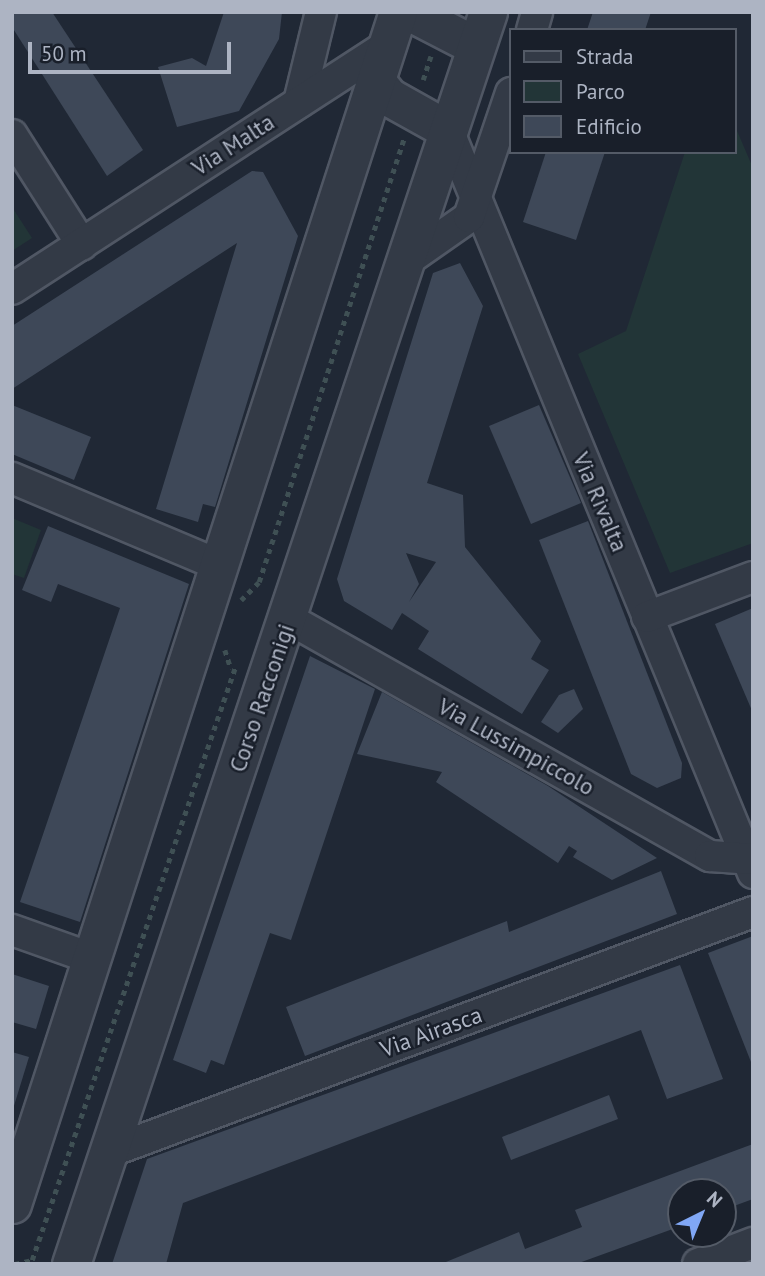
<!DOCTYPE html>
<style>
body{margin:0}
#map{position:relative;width:765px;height:1276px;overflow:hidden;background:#202835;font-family:"PT Sans",sans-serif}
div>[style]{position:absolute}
.green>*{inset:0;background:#223537}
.building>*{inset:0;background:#3e4858}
.path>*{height:4.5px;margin-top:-2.25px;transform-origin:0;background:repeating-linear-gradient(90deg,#3f5054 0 5px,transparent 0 10px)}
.roads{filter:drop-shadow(2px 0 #505764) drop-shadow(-2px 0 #505764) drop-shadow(0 2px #505764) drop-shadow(0 -2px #505764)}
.minor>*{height:30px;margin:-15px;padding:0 15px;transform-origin:15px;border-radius:15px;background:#333a46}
.tertiary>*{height:37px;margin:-18.5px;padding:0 18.5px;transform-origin:18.5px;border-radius:18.5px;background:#333a46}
span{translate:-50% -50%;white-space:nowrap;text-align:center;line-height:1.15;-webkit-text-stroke:5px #191f2a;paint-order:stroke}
.street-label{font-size:23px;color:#adb4c3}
.frame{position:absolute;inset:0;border:14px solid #adb4c3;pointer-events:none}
.legend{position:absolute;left:509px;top:28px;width:228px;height:126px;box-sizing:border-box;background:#191f2a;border:2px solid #545b67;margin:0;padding:9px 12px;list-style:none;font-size:21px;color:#adb4c3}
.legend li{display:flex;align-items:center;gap:14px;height:35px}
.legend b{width:35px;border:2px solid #545b67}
.north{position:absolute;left:667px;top:1178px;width:70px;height:70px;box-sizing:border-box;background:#191f2a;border:2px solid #545b67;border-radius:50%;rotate:43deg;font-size:19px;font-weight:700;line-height:28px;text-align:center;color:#adb4c3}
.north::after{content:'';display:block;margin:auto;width:24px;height:32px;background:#80a7f5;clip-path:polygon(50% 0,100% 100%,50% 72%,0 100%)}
.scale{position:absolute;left:28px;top:42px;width:203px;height:32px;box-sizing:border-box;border:4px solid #adb4c3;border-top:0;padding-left:9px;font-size:21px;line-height:24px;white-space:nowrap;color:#adb4c3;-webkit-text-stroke:5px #191f2a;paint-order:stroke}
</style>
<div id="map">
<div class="green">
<div style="clip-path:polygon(735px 126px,753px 168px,753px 543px,670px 573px,578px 354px,626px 331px,685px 152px,735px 152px)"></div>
<div style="clip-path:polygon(12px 207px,32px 238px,12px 251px)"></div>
<div style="clip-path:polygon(12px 518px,41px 530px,24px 578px,12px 574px)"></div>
</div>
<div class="building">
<div style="clip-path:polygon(12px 12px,52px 12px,143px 150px,107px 176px,12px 27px)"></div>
<div style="clip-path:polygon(224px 12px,282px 12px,279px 39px,239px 111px,177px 127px,158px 67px,192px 58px,206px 66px)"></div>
<div style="clip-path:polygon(593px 12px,651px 12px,645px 30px,587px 30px)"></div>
<div style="clip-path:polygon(546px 152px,605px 152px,576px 240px,523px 222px)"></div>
<div style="clip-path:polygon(252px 171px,263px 172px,298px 236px,215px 507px,203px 504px,198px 522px,156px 509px,237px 243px,12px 389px,12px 326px)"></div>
<div style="clip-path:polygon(evenodd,460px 263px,483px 306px,427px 483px,463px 495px,465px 547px,541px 641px,531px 659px,549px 670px,522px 714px,418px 649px,429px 631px,402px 613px,392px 630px,344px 601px,337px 579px,433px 273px,460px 263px,406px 553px,436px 562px,409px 602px,419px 584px,406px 553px)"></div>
<div style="clip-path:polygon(12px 405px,91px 437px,74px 480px,12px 454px)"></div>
<div style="clip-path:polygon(539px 405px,581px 503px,531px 524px,489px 426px)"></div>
<div style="clip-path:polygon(588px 521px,682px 763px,681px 778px,657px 788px,631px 774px,539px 540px)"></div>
<div style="clip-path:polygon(48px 526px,189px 584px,80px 922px,20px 902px,120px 608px,58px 584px,51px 602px,22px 590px)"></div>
<div style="clip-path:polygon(753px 608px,753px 713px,715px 624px)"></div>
<div style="clip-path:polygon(310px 656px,375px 689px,291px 940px,270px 933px,224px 1065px,211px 1060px,206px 1073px,173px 1060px)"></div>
<div style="clip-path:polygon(574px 689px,583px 709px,558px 733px,541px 722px,559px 695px)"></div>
<div style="clip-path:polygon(382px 692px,548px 786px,657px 858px,612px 880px,573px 857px,577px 851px,569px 846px,558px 863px,436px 782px,442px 772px,357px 754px)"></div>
<div style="clip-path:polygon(661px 871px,677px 914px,305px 1056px,286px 1007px,507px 921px,509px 932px)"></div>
<div style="clip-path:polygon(753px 936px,753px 1067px,708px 953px)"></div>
<div style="clip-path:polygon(680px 965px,723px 1079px,667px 1099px,641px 1030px,183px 1203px,166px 1264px,112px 1264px,147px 1159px)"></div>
<div style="clip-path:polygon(12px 974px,49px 986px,36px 1029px,12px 1022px)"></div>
<div style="clip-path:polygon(12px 1052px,29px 1057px,13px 1109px,12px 1109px)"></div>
<div style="clip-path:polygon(609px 1095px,618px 1119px,511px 1160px,502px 1137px)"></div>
<div style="clip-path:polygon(753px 1144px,753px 1199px,723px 1210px,723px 1192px,681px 1192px,681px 1226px,576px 1264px,441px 1264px,519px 1232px,525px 1249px,582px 1227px,575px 1210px)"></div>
</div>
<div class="path">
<div style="left:423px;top:80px;width:25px;rotate:-72deg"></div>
<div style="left:241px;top:600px;width:25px;rotate:-45deg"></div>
<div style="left:259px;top:582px;width:466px;rotate:-71.9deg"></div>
<div style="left:225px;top:650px;width:20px;rotate:72deg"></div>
<div style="left:32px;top:1260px;width:629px;rotate:-71.08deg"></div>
<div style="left:15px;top:1264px;width:17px;rotate:-13deg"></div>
</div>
<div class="roads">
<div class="minor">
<div style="left:532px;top:30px;width:19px;rotate:-74deg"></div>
<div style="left:299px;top:102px;width:93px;rotate:-76.3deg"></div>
<div style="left:448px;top:130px;width:803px;rotate:67.68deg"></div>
<div style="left:12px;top:135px;width:130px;rotate:57.5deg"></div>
<div style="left:402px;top:264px;width:82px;rotate:-35deg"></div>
<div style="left:469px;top:217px;width:131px;rotate:-71.3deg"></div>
<div style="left:12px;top:289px;width:446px;rotate:-33deg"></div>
<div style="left:12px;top:478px;width:222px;rotate:22.8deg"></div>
<div style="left:647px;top:617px;width:113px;rotate:-20.7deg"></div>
<div style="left:289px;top:619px;width:483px;rotate:29.4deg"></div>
<div style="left:710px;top:856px;width:43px;rotate:4deg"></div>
<div style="left:12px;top:930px;width:84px;rotate:19.5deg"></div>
<div style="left:109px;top:1152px;width:687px;rotate:-20.44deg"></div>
<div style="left:698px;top:1264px;width:59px;rotate:-20.9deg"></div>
</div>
<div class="tertiary">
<div style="left:410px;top:12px;width:74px;rotate:27.3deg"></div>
<div style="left:376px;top:81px;width:21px;rotate:51deg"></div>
<div style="left:389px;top:97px;width:68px;rotate:29.2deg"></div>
<div style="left:12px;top:1204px;width:1253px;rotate:-72.06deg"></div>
<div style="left:71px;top:1264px;width:1320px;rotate:-71.58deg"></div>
</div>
</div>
<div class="street-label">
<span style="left:233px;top:145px;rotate:-33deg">Via Malta</span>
<span style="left:600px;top:502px;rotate:67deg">Via Rivalta</span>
<span style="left:262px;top:698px;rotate:-71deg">Corso Racconigi</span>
<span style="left:516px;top:747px;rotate:29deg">Via Lussimpiccolo</span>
<span style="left:431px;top:1032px;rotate:-20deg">Via Airasca</span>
</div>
<div class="frame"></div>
<ul class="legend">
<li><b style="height:9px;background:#333a46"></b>Strada</li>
<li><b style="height:19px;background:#223537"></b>Parco</li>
<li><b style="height:19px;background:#3e4858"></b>Edificio</li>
</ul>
<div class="north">N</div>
<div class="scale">50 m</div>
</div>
